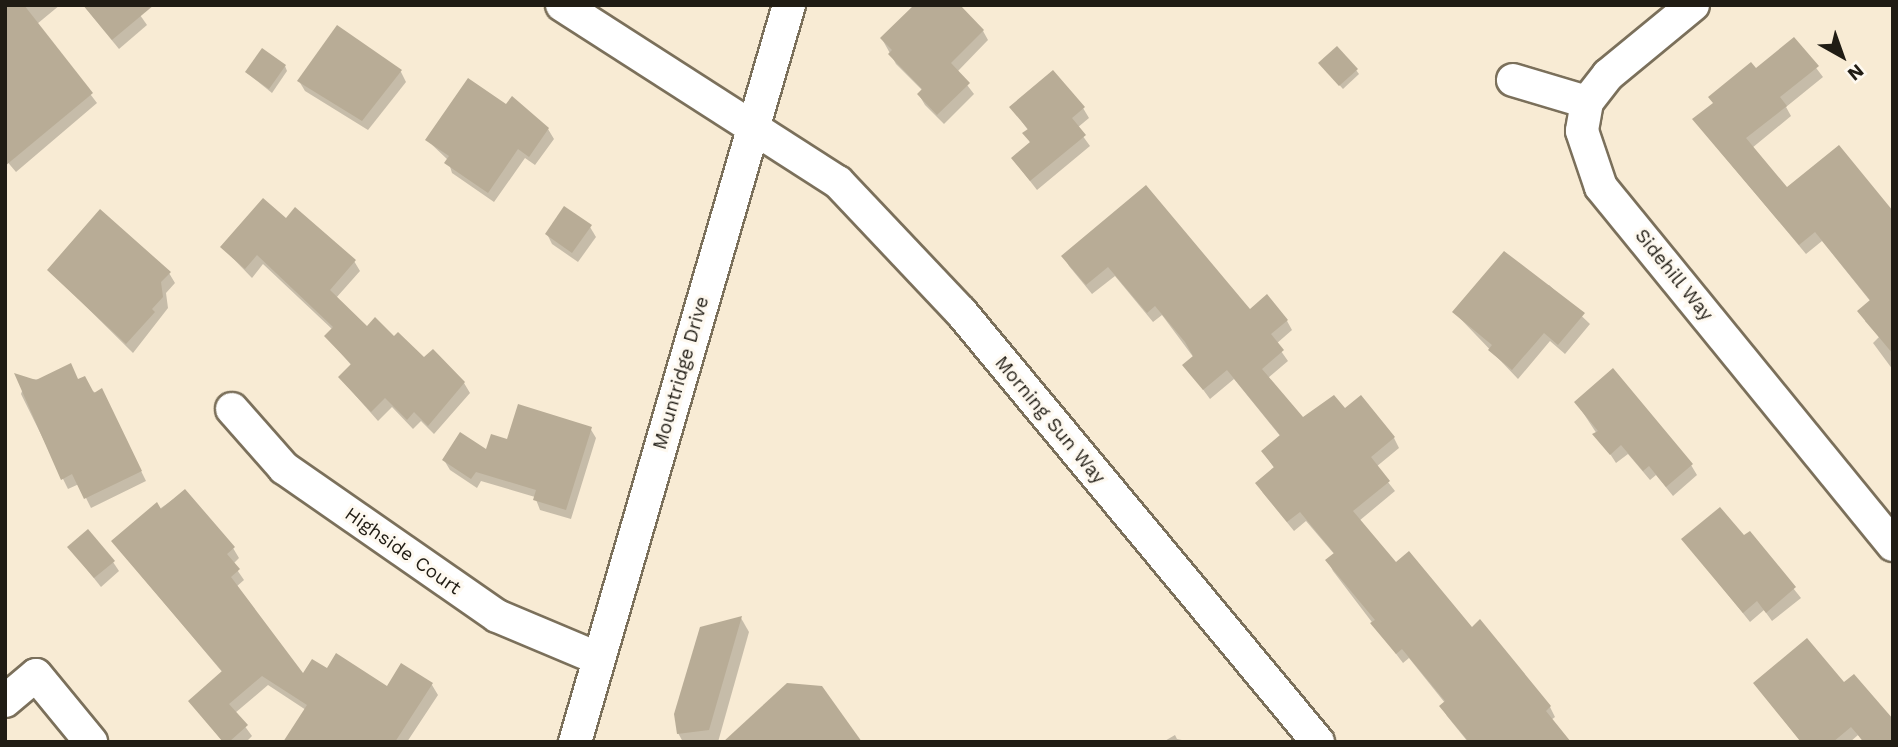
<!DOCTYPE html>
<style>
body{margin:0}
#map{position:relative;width:1898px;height:747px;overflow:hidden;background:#f8ebd4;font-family:"Work Sans",sans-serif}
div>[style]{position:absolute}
.shadow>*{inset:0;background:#0003}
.building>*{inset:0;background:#b8ac96}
.roads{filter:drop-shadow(2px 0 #7b705b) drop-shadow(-2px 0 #7b705b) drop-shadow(0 2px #7b705b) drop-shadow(0 -2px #7b705b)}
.minor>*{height:32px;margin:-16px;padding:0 16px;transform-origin:16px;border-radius:16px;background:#fff}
span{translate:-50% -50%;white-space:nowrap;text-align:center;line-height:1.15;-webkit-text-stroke:6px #fef9f0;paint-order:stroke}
.street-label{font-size:19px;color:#201c14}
.frame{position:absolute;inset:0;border:7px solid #201c14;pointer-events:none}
.north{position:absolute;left:1807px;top:21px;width:70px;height:70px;-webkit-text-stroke:5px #fef9f0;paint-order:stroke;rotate:140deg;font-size:19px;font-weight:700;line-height:28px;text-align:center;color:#201c14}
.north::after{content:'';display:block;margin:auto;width:24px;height:32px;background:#201c14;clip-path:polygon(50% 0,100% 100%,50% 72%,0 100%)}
</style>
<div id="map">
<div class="shadow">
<div style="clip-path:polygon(5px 5px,60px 5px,37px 24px,97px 103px,16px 172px,5px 159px)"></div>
<div style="clip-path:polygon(83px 5px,133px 5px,147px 25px,119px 49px)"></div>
<div style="clip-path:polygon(337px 27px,401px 72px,406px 82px,368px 130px,305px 91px,299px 81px)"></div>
<div style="clip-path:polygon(983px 31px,988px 40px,957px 72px,974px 94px,944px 124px,925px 105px,919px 95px,923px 91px,896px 64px,882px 39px)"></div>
<div style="clip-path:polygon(1794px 39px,1823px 77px,1786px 107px,1791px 116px,1752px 148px,1786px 190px,1893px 265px,1893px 370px,1873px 343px,1879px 337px,1865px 321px,1871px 302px,1822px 241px,1806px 254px,1694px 120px)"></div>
<div style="clip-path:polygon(285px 66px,287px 71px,272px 93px,247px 73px)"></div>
<div style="clip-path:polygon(1323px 67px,1356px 70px,1359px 74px,1343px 89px)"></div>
<div style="clip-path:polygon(507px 107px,548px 129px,554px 139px,535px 165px,525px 158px,494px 202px,452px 173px,448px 160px,427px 140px)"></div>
<div style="clip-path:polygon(1011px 107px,1083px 108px,1089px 118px,1077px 128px,1090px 146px,1037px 190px,1013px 159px,1031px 144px,1025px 133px,1028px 130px)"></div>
<div style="clip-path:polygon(1146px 188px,1249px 311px,1287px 321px,1292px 330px,1276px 344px,1288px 361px,1268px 378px,1302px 419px,1345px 410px,1394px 438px,1399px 448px,1376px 467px,1395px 491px,1359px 521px,1396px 564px,1471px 629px,1550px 707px,1555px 717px,1551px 720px,1569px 742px,1468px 742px,1447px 716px,1441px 706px,1445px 703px,1409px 658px,1403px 663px,1333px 571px,1328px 561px,1335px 555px,1306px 521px,1294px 531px,1263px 493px,1257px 483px,1275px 469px,1263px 452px,1281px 437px,1234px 379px,1210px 399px,1185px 365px,1194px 358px,1162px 315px,1153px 322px,1115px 276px,1092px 294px,1069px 266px,1063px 256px)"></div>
<div style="clip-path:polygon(286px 221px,354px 261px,360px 271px,336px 298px,367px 328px,394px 339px,464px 383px,470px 393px,434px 434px,421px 421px,413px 429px,392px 407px,378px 421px,340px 378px,352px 366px,326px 336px,333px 330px,263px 264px,252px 278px,222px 247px)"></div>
<div style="clip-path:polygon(590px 227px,596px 237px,578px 262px,552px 244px,547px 234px)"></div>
<div style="clip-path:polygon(49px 270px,169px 273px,175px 283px,166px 293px,168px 308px,133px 353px)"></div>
<div style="clip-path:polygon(1549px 285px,1590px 324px,1565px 354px,1550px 341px,1518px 379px,1454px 312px)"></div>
<div style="clip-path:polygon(26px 379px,78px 381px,106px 400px,146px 481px,91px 508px,79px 484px,68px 489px,21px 394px)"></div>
<div style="clip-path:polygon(1576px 402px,1691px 465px,1697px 475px,1673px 496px,1656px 475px,1650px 480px,1628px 454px,1616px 463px)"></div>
<div style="clip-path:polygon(590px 428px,596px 438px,571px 519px,540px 510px,535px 497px,481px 481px,477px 488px,450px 470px,444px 460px,487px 452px,508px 442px)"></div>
<div style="clip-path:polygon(185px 491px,233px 548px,239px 558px,233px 564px,244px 580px,236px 587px,303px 676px,327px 671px,387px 688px,432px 685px,438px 695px,407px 742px,286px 742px,306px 710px,268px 685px,235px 713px,252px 736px,246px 742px,223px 742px,191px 701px,223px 673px,113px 542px)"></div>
<div style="clip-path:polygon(1749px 533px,1801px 598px,1772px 621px,1764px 610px,1750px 622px,1683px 539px,1744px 538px)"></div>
<div style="clip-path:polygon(69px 547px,113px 562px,119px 571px,101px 587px)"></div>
<div style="clip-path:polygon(741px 618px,749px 632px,718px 742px,683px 742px,678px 733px)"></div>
<div style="clip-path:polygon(1755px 684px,1844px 685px,1893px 742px,1863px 742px,1858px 735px,1850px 742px,1801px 742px)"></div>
<div style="clip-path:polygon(1175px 735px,1177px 739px,1192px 742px,1163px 742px)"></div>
</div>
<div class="building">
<div style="clip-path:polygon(5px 5px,24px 5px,93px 93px,5px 166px)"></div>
<div style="clip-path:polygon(83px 5px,154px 5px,112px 40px)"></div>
<div style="clip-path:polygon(914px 5px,960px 5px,984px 30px,951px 63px,970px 83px,937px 115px,917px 94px,922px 89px,888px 54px,892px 50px,880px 38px)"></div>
<div style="clip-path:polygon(337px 25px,402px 70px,362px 121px,297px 81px)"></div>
<div style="clip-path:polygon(1794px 37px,1819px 66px,1780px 97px,1787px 106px,1746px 138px,1787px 187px,1839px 145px,1893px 211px,1893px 354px,1857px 311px,1870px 300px,1815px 232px,1799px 245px,1692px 119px,1713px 103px,1708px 97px,1751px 62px,1756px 68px)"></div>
<div style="clip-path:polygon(1337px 46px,1358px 69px,1339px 86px,1318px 63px)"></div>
<div style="clip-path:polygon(262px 48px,286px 65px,269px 89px,245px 72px)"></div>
<div style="clip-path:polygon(1053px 70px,1085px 107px,1072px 118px,1086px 135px,1030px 181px,1011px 158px,1030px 142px,1022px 133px,1028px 129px,1009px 107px)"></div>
<div style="clip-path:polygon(468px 78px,506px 104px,512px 96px,549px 128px,529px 157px,518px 149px,488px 193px,444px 163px,449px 156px,425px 140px)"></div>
<div style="clip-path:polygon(1146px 185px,1250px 309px,1267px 294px,1288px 320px,1271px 334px,1284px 350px,1262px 369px,1303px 417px,1334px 395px,1345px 408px,1361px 395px,1395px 437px,1371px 457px,1390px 481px,1353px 511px,1396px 562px,1409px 551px,1472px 627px,1480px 619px,1551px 706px,1546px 711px,1571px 742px,1469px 742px,1439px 706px,1445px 701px,1402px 649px,1396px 654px,1370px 623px,1375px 620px,1325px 560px,1334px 553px,1300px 512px,1287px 522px,1255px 483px,1274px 467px,1261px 451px,1280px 435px,1227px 370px,1203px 390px,1182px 365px,1193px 356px,1185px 342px,1155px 306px,1147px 313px,1108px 267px,1086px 285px,1061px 256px)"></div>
<div style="clip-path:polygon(263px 198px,286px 218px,295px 207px,356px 260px,330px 290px,367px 326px,375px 317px,394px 336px,398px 332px,424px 357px,433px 349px,465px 382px,428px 426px,414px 412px,407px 420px,385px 398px,371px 412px,338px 377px,351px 364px,324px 336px,333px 327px,257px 255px,245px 269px,220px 247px)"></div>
<div style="clip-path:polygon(564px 206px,592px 225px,572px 253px,545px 234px)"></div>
<div style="clip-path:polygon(100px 209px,171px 272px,161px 282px,163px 297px,152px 309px,155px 312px,126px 344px,47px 270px)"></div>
<div style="clip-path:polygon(1504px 251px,1585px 313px,1558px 345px,1544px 333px,1512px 370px,1488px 350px,1492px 345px,1452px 312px)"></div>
<div style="clip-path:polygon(71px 363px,78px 379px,85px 376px,94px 393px,102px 388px,142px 471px,84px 499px,72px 474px,61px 480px,14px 373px,36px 380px)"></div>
<div style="clip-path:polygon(1613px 368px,1693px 464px,1666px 487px,1649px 466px,1643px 471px,1621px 445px,1610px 455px,1592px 434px,1598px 431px,1574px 402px)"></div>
<div style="clip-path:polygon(518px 404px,592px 427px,566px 510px,533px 500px,536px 490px,476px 472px,471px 479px,442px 460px,460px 432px,486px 449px,491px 434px,507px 439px)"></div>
<div style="clip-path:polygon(185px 489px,235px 547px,227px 554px,240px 569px,231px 577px,303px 673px,312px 659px,327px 668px,336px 653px,387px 686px,401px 663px,433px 683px,395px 742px,283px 742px,307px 705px,262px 676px,229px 704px,248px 725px,229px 742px,223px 742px,188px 701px,222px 671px,111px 541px,157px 502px,161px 509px)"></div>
<div style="clip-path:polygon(1720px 507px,1744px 535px,1750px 531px,1796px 587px,1766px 613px,1757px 601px,1743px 613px,1681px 539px)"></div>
<div style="clip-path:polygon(88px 529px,115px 561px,94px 578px,67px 547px)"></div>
<div style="clip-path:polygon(742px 616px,709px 730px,677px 734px,674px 714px,700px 627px)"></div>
<div style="clip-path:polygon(1807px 638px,1844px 682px,1854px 674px,1893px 719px,1893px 742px,1864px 742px,1851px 727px,1833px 742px,1801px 742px,1753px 683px)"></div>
<div style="clip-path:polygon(787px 683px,822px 686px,862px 742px,723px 742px)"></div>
</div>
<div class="roads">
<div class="minor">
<div style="left:562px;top:5px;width:328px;rotate:32.7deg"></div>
<div style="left:838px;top:182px;width:179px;rotate:46.6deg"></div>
<div style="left:961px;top:312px;width:559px;rotate:50.3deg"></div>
<div style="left:1693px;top:5px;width:110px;rotate:140.5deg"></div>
<div style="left:1608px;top:75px;width:34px;rotate:128deg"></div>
<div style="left:1587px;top:102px;width:29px;rotate:100deg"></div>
<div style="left:1582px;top:131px;width:59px;rotate:71.3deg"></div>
<div style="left:1601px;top:187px;width:462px;rotate:50.8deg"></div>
<div style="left:1513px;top:80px;width:77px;rotate:16.6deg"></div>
<div style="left:232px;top:409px;width:79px;rotate:48.6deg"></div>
<div style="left:284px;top:468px;width:259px;rotate:34.8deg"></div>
<div style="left:497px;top:616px;width:108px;rotate:22.8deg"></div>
<div style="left:5px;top:701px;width:40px;rotate:-40deg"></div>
<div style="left:36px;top:675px;width:87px;rotate:50.6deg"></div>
<div style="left:575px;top:742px;width:767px;rotate:-73.81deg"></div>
</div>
</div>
<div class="street-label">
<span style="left:1674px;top:275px;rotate:51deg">Sidehill Way</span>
<span style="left:681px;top:373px;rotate:-74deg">Mountridge Drive</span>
<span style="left:1050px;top:420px;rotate:50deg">Morning Sun Way</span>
<span style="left:403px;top:551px;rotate:35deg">Highside Court</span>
</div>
<div class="frame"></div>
<div class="north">N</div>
</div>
